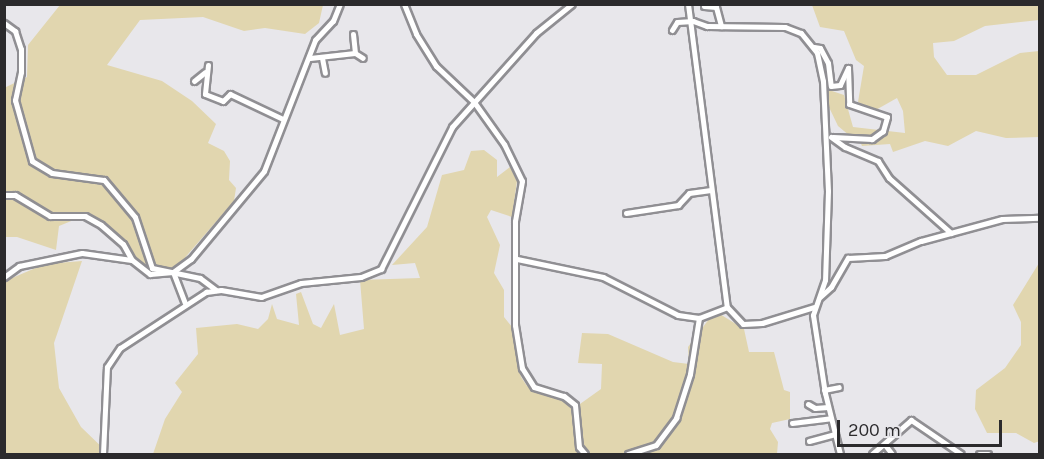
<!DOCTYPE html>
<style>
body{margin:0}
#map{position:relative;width:1044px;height:459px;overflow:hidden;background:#e8e7eb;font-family:Karla,sans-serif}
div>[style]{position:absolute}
.green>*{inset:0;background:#e1d6af}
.roads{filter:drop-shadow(2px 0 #908f93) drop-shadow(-2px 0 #908f93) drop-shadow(0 2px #908f93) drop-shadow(0 -2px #908f93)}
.minor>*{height:5px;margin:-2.5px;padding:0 2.5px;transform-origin:2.5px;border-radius:2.5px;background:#fff}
span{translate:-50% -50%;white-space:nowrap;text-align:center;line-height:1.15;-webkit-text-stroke:6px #e8e7eb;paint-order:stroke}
.frame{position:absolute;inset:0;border:6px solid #2b2a2c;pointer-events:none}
.scale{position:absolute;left:837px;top:420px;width:165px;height:27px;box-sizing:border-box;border:3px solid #2b2a2c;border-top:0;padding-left:8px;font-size:18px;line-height:21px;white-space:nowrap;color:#2b2a2c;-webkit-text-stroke:4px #e8e7eb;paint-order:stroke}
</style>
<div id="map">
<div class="green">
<div style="clip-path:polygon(60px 5px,323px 5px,319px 23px,305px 34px,265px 28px,244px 31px,203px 17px,140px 20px,107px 65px,162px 81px,192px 101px,216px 124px,208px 143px,224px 151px,230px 161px,229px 180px,236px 188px,234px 201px,176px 268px,162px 273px,152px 273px,133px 259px,115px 233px,86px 215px,59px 226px,56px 250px,17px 237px,5px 237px,4px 88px,27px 77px,28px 45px)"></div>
<div style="clip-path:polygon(812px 5px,1039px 5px,1039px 20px,985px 26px,954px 41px,933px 43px,934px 57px,947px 75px,976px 75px,1020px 53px,1039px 51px,1039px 137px,1006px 138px,976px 131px,948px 146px,925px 141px,893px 152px,890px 144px,862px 146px,858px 137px,850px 136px,838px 126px,827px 103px,826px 89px,844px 95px,853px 127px,905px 133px,903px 111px,897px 98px,874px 111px,858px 102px,864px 66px,856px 60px,844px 31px,820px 27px)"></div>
<div style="clip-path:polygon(484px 150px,497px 160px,497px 177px,510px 167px,517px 181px,512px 217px,491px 210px,487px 217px,500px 245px,494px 273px,504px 290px,504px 317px,512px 327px,521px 377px,527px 386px,580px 404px,601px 389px,602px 364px,578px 363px,582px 333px,608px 334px,673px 362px,689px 364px,688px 347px,715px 311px,744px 329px,749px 352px,774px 352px,784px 390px,790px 392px,790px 419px,772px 423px,770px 429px,778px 442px,777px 454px,153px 454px,165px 419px,182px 392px,175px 383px,198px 354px,196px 328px,237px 324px,258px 329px,268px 319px,272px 304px,277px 319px,299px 325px,296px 294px,301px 292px,313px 324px,321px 328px,334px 304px,340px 335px,364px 329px,360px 280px,420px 278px,415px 263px,392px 265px,427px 227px,442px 175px,464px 170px,471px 151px)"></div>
<div style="clip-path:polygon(82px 261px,54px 343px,59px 388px,81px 427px,109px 454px,5px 454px,5px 281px,45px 264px)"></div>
<div style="clip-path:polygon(1039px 263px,1040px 441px,1034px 443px,1016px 433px,987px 433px,975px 409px,976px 390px,1005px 368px,1021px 345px,1021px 322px,1013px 305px)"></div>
</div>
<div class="roads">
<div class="minor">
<div style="left:404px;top:4px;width:32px;rotate:68deg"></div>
<div style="left:416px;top:34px;width:38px;rotate:58deg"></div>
<div style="left:436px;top:66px;width:52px;rotate:43.5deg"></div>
<div style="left:474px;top:102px;width:52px;rotate:54.5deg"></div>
<div style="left:504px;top:144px;width:41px;rotate:64.1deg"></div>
<div style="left:522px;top:181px;width:41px;rotate:99.9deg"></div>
<div style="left:515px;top:221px;width:104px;rotate:90deg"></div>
<div style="left:515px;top:325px;width:44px;rotate:80.8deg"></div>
<div style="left:522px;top:368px;width:22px;rotate:58deg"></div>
<div style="left:534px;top:387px;width:31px;rotate:17deg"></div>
<div style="left:564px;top:396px;width:14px;rotate:39deg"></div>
<div style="left:575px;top:405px;width:42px;rotate:84.6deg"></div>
<div style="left:579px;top:447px;width:9px;rotate:49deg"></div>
<div style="left:688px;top:4px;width:305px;rotate:82.7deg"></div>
<div style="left:704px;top:6px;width:12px;rotate:5deg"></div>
<div style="left:716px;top:7px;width:20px;rotate:75deg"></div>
<div style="left:4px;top:23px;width:14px;rotate:36deg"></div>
<div style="left:15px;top:31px;width:19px;rotate:72deg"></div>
<div style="left:21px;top:49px;width:23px;rotate:90deg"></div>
<div style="left:21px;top:72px;width:29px;rotate:102deg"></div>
<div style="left:15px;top:100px;width:63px;rotate:74.4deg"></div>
<div style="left:32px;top:161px;width:23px;rotate:31deg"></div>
<div style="left:52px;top:173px;width:52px;rotate:7.7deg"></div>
<div style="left:104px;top:180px;width:48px;rotate:50deg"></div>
<div style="left:135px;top:217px;width:54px;rotate:71.6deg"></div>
<div style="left:152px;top:268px;width:49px;rotate:11.8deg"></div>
<div style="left:200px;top:278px;width:20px;rotate:37deg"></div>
<div style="left:672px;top:30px;width:9px;rotate:-58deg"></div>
<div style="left:677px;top:22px;width:16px;rotate:-4deg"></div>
<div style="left:693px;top:21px;width:15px;rotate:20deg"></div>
<div style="left:707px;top:26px;width:78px;rotate:0.7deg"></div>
<div style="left:785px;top:27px;width:17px;rotate:21deg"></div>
<div style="left:801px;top:33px;width:26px;rotate:51deg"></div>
<div style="left:817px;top:53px;width:29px;rotate:78deg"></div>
<div style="left:823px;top:81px;width:110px;rotate:87.4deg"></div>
<div style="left:828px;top:191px;width:89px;rotate:91.9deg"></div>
<div style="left:825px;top:280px;width:37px;rotate:109deg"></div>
<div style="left:813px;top:315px;width:79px;rotate:81.3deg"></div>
<div style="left:825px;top:393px;width:63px;rotate:76.2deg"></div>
<div style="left:353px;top:34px;width:19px;rotate:84deg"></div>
<div style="left:814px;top:47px;width:6px;rotate:9deg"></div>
<div style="left:820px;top:48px;width:17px;rotate:62deg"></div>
<div style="left:828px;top:63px;width:23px;rotate:83deg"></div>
<div style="left:831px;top:86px;width:9px;rotate:-6deg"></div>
<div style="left:840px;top:85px;width:19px;rotate:-65deg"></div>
<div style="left:848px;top:68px;width:36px;rotate:88deg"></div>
<div style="left:849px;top:104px;width:40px;rotate:18.9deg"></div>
<div style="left:887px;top:117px;width:15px;rotate:106deg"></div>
<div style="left:883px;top:131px;width:14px;rotate:144deg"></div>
<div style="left:872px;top:139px;width:39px;rotate:-177deg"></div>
<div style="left:310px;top:58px;width:45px;rotate:-6.3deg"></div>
<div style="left:355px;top:53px;width:9px;rotate:32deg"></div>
<div style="left:322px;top:58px;width:15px;rotate:79deg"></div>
<div style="left:208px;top:65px;width:29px;rotate:96deg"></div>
<div style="left:205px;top:94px;width:19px;rotate:21deg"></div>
<div style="left:223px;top:101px;width:10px;rotate:-45deg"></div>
<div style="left:230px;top:94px;width:59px;rotate:25.3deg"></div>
<div style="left:194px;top:81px;width:14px;rotate:-39deg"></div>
<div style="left:831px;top:137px;width:17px;rotate:36deg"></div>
<div style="left:845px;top:147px;width:36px;rotate:23deg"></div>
<div style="left:878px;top:161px;width:20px;rotate:57deg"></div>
<div style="left:889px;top:178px;width:83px;rotate:41.6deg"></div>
<div style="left:4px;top:195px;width:11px"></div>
<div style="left:15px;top:195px;width:41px;rotate:31deg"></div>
<div style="left:50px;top:216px;width:35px"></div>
<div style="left:85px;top:216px;width:18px;rotate:29deg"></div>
<div style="left:101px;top:225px;width:29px;rotate:41deg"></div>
<div style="left:123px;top:244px;width:18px;rotate:61deg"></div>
<div style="left:132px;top:260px;width:23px;rotate:38deg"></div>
<div style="left:150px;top:274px;width:23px;rotate:-5deg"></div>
<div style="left:173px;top:272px;width:22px;rotate:-36deg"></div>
<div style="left:191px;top:259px;width:114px;rotate:-50.3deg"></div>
<div style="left:264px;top:171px;width:141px;rotate:-68.7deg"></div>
<div style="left:315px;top:40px;width:26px;rotate:-47deg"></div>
<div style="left:333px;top:21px;width:18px;rotate:-68deg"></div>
<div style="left:626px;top:213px;width:53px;rotate:-8.7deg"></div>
<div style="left:678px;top:205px;width:16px;rotate:-47deg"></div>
<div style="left:689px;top:193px;width:22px;rotate:-8deg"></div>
<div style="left:517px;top:259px;width:88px;rotate:11.8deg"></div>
<div style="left:603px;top:277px;width:84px;rotate:26.9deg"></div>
<div style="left:678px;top:315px;width:21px;rotate:8deg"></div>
<div style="left:699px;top:318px;width:30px;rotate:-21deg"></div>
<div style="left:727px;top:307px;width:23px;rotate:47deg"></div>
<div style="left:743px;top:324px;width:19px;rotate:-3deg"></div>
<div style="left:762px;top:323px;width:54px;rotate:-17.1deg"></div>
<div style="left:173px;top:272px;width:33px;rotate:69deg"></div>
<div style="left:4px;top:277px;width:19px;rotate:-36deg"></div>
<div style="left:19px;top:266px;width:64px;rotate:-11.7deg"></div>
<div style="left:82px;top:253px;width:50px;rotate:8deg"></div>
<div style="left:820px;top:297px;width:15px;rotate:-42deg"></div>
<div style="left:831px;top:287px;width:34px;rotate:-60deg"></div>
<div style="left:848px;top:258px;width:37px;rotate:-3deg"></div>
<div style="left:885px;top:256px;width:39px;rotate:-23deg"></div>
<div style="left:921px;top:241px;width:84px;rotate:-15.2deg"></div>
<div style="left:1002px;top:219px;width:38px;rotate:-2deg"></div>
<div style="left:824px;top:390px;width:15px;rotate:-11deg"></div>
<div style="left:808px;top:404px;width:8px;rotate:30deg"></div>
<div style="left:815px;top:408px;width:13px;rotate:-4deg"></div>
<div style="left:792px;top:423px;width:39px;rotate:-7deg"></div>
<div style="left:809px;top:441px;width:27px;rotate:-15deg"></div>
<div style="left:885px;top:445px;width:11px;rotate:52deg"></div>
<div style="left:103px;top:454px;width:87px;rotate:-87.4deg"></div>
<div style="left:107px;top:367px;width:23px;rotate:-56deg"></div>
<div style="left:120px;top:348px;width:103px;rotate:-33.1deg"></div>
<div style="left:206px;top:292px;width:15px;rotate:-8deg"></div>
<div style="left:221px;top:290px;width:41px;rotate:9.9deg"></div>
<div style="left:261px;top:297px;width:42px;rotate:-19.3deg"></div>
<div style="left:301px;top:283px;width:60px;rotate:-5.7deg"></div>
<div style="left:361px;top:277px;width:22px;rotate:-22deg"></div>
<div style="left:381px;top:269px;width:159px;rotate:-63.4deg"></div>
<div style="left:452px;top:127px;width:126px;rotate:-48.2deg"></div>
<div style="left:536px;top:33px;width:46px;rotate:-38.9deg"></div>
<div style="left:628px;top:454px;width:29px;rotate:-18deg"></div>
<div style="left:656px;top:445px;width:34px;rotate:-53deg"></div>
<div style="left:676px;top:418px;width:46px;rotate:-72.3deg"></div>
<div style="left:690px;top:374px;width:57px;rotate:-80.9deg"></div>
<div style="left:872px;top:454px;width:52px;rotate:-41.1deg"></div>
<div style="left:911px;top:420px;width:60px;rotate:34.2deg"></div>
<div style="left:979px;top:454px;width:9px"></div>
</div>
</div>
<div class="frame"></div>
<div class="scale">200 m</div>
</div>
